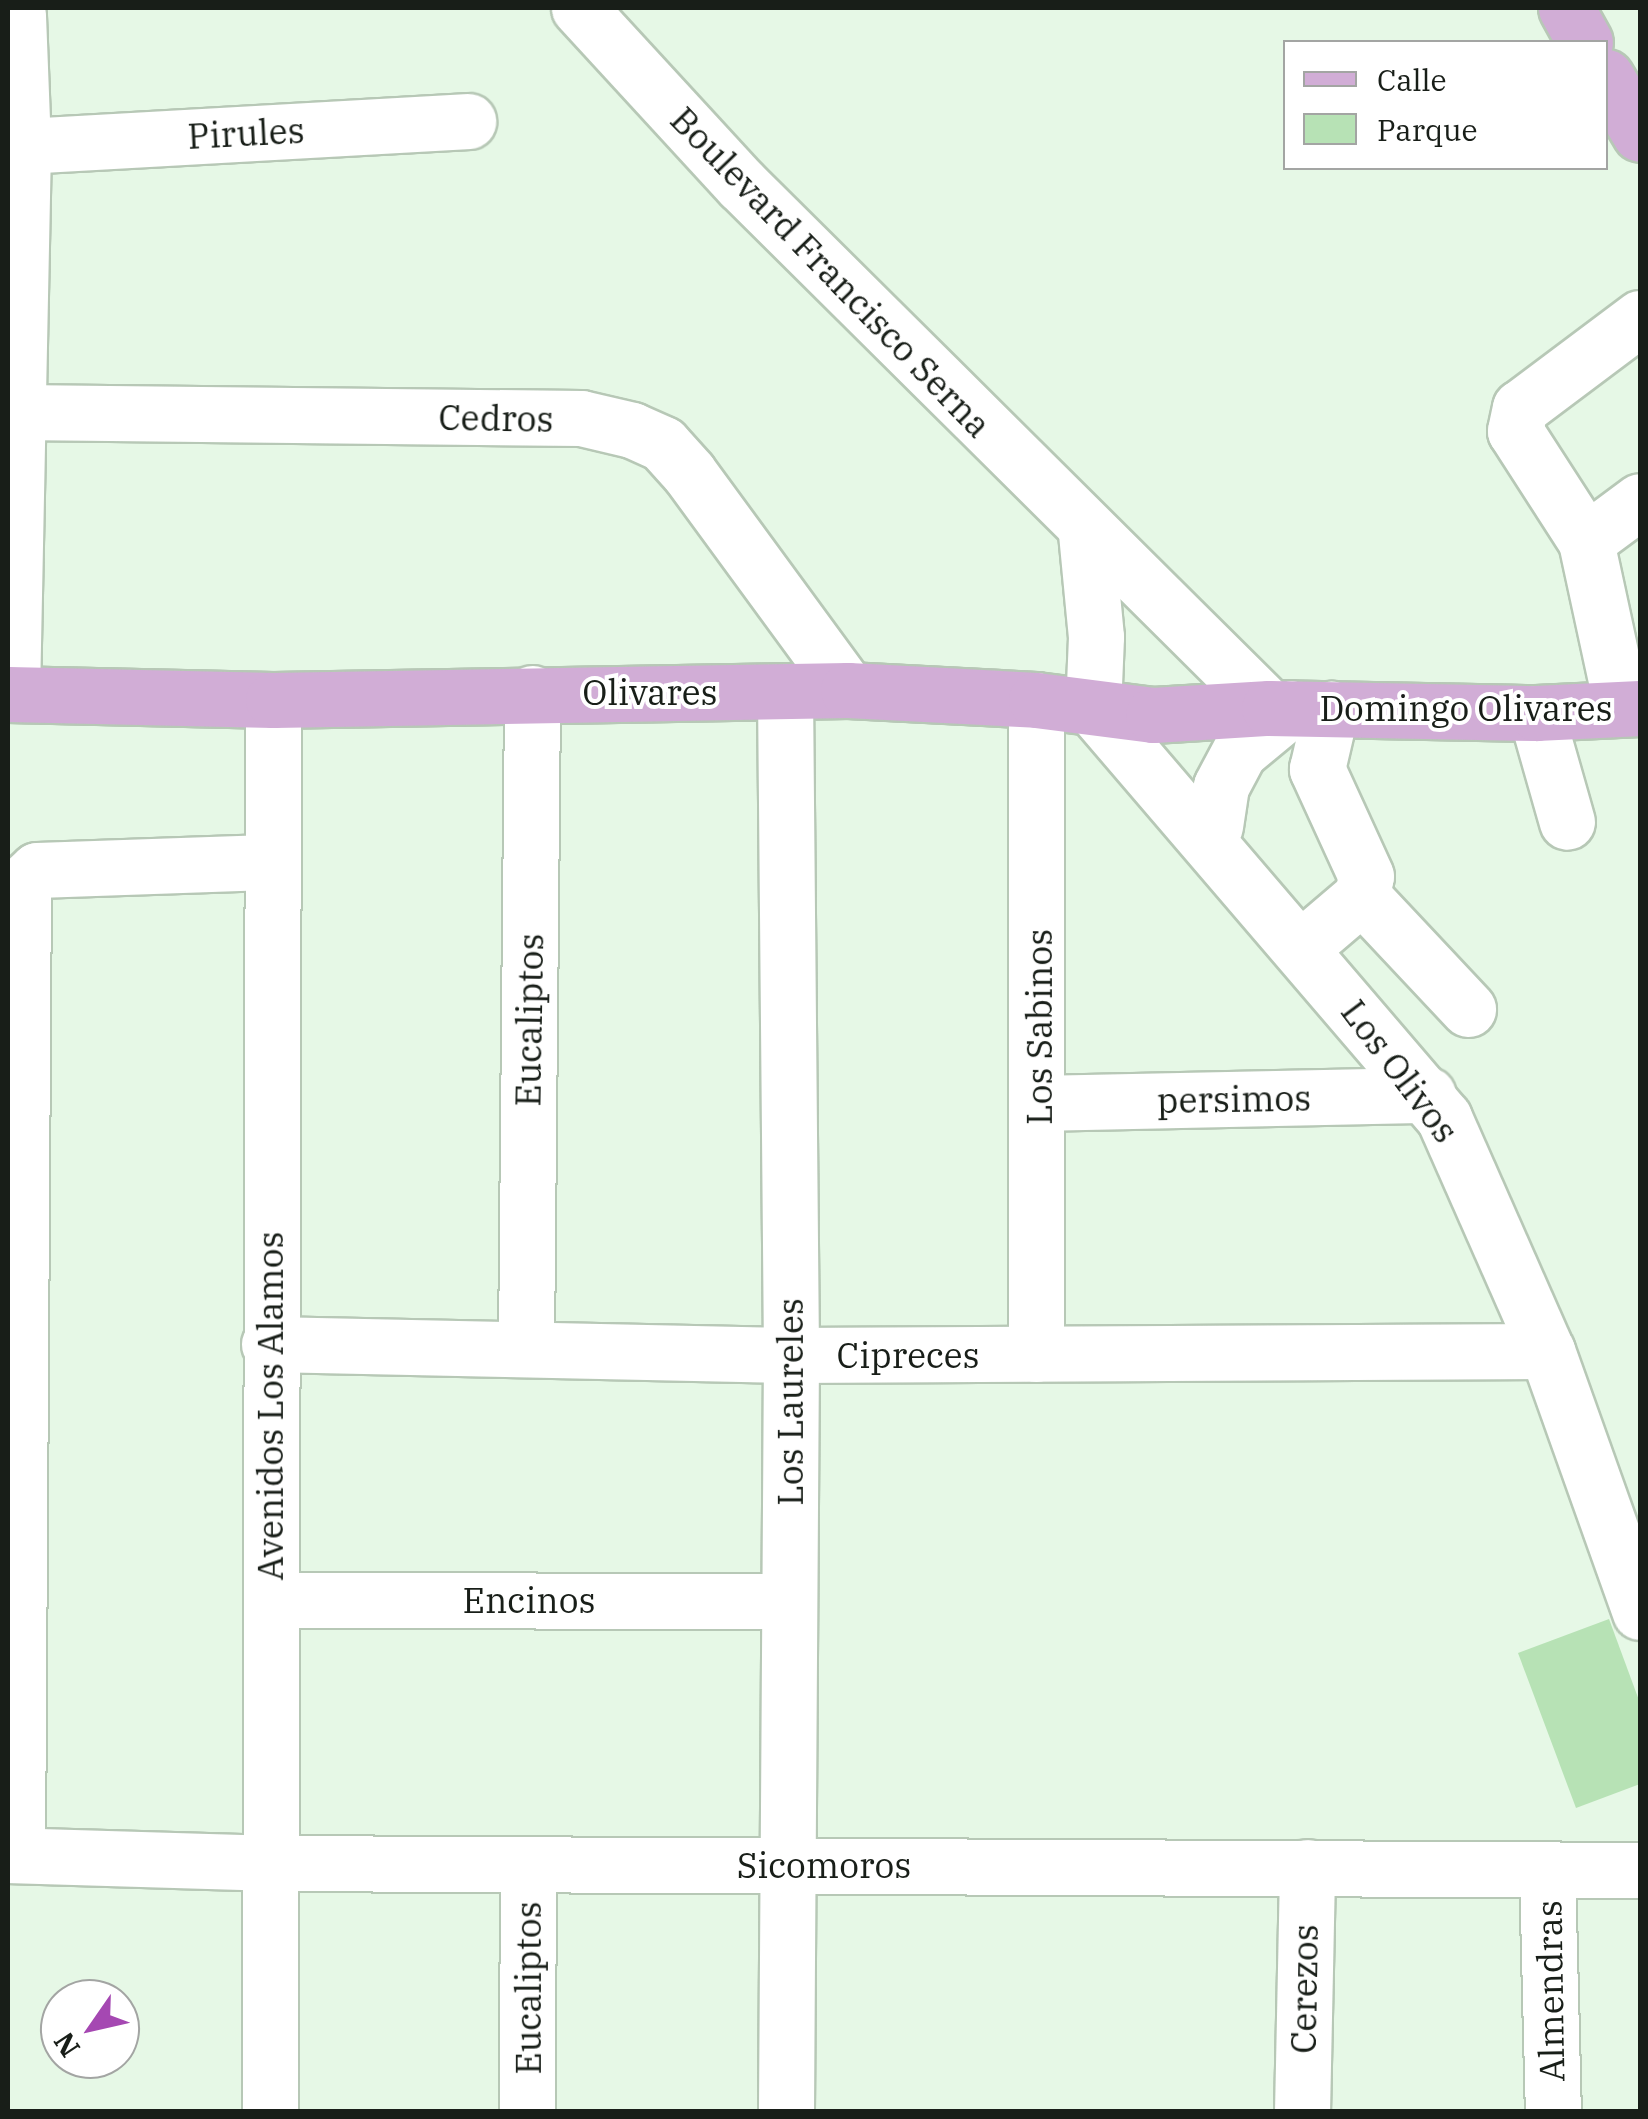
<!DOCTYPE html>
<style>
body{margin:0}
#map{position:relative;width:1648px;height:2119px;overflow:hidden;background:#e6f8e6;font-family:"IBM Plex Serif",serif}
div>[style]{position:absolute}
.green>*{inset:0;background:#b7e2b5}
.roads{filter:drop-shadow(2px 0 #b7c8b6) drop-shadow(-2px 0 #b7c8b6) drop-shadow(0 2px #b7c8b6) drop-shadow(0 -2px #b7c8b6)}
.minor>*{height:55px;margin:-27.5px;padding:0 27.5px;transform-origin:27.5px;border-radius:27.5px;background:#fff}
.major>*{height:55px;margin:-27.5px;padding:0 27.5px;transform-origin:27.5px;border-radius:27.5px;background:#d1add6}
span{translate:-50% -50%;white-space:nowrap;text-align:center;line-height:1.15;-webkit-text-stroke:8px #fff;paint-order:stroke}
.street-label{font-size:35px;color:#181e18}
.frame{position:absolute;inset:0;border:10px solid #181e18;pointer-events:none}
.legend{position:absolute;left:1283px;top:40px;width:325px;height:130px;box-sizing:border-box;background:#fff;border:2px solid #a3a5a3;margin:0;padding:12px 18px;list-style:none;font-size:30px;color:#181e18}
.legend li{display:flex;align-items:center;gap:20px;height:50px}
.legend b{width:50px;border:2px solid #a3a5a3}
.north{position:absolute;left:40px;top:1979px;width:100px;height:100px;box-sizing:border-box;background:#fff;border:2px solid #a3a5a3;border-radius:50%;rotate:236deg;font-size:28px;font-weight:700;line-height:40px;text-align:center;color:#181e18}
.north::after{content:'';display:block;margin:auto;width:35px;height:45px;background:#a548b2;clip-path:polygon(50% 0,100% 100%,50% 72%,0 100%)}
</style>
<div id="map">
<div class="green">
<div style="clip-path:polygon(1609px 1619px,1640px 1703px,1640px 1784px,1576px 1808px,1518px 1653px)"></div>
</div>
<div class="roads">
<div class="minor">
<div style="left:579px;top:8px;width:239px;rotate:47.4deg"></div>
<div style="left:741px;top:184px;width:744px;rotate:44.78deg"></div>
<div style="left:23px;top:146px;width:446px;rotate:-3.2deg"></div>
<div style="left:17px;top:412px;width:564px;rotate:0.61deg"></div>
<div style="left:581px;top:418px;width:52px;rotate:13.2deg"></div>
<div style="left:632px;top:430px;width:34px;rotate:24deg"></div>
<div style="left:663px;top:444px;width:39px;rotate:48deg"></div>
<div style="left:689px;top:473px;width:269px;rotate:53.8deg"></div>
<div style="left:1086px;top:533px;width:104px;rotate:84.5deg"></div>
<div style="left:1096px;top:637px;width:71px;rotate:92.4deg"></div>
<div style="left:1093px;top:708px;width:540px;rotate:49.43deg"></div>
<div style="left:1444px;top:1118px;width:255px;rotate:66.2deg"></div>
<div style="left:1547px;top:1351px;width:277px;rotate:70.4deg"></div>
<div style="left:1586px;top:541px;width:67px;rotate:-36.5deg"></div>
<div style="left:785px;top:692px;width:663px;rotate:89.48deg"></div>
<div style="left:791px;top:1355px;width:757px;rotate:90.38deg"></div>
<div style="left:12px;top:694px;width:548px;rotate:-88.85deg"></div>
<div style="left:23px;top:146px;width:132px;rotate:-92.2deg"></div>
<div style="left:1622px;top:708px;width:171px;rotate:-102.2deg"></div>
<div style="left:1586px;top:541px;width:131px;rotate:-122.8deg"></div>
<div style="left:1515px;top:431px;width:24px;rotate:-78deg"></div>
<div style="left:1520px;top:408px;width:150px;rotate:-36.9deg"></div>
<div style="left:1536px;top:713px;width:113px;rotate:74.1deg"></div>
<div style="left:1215px;top:826px;width:40px;rotate:-81.5deg"></div>
<div style="left:1221px;top:786px;width:40px;rotate:-62deg"></div>
<div style="left:1240px;top:751px;width:67px;rotate:-39.6deg"></div>
<div style="left:1362px;top:896px;width:155px;rotate:46.8deg"></div>
<div style="left:1302px;top:947px;width:79px;rotate:-40.4deg"></div>
<div style="left:1362px;top:896px;width:20px;rotate:-79deg"></div>
<div style="left:1366px;top:876px;width:118px;rotate:-114.6deg"></div>
<div style="left:1317px;top:769px;width:62px;rotate:-76.9deg"></div>
<div style="left:1040px;top:1103px;width:388px;rotate:-1.2deg"></div>
<div style="left:269px;top:1344px;width:522px;rotate:1.21deg"></div>
<div style="left:791px;top:1355px;width:756px;rotate:-0.3deg"></div>
<div style="left:526px;top:1347px;width:654px;rotate:-89.47deg"></div>
<div style="left:1036px;top:1354px;width:654px;rotate:-90deg"></div>
<div style="left:271px;top:1600px;width:517px;rotate:0.11deg"></div>
<div style="left:8px;top:1855px;width:265px;rotate:1.7deg"></div>
<div style="left:273px;top:1863px;width:1367px;rotate:0.29deg"></div>
<div style="left:17px;top:1855px;width:972px;rotate:-89.65deg"></div>
<div style="left:23px;top:883px;width:19px;rotate:-43deg"></div>
<div style="left:37px;top:870px;width:231px;rotate:-2deg"></div>
<div style="left:1547px;top:1871px;width:241px;rotate:88.6deg"></div>
<div style="left:270px;top:2112px;width:1412px;rotate:-89.88deg"></div>
<div style="left:527px;top:2112px;width:247px;rotate:-89.8deg"></div>
<div style="left:1302px;top:2112px;width:245px;rotate:-88.8deg"></div>
</div>
<div class="major">
<div style="left:1566px;top:8px;width:39px;rotate:61deg"></div>
<div style="left:1606px;top:77px;width:66px;rotate:59.2deg"></div>
<div style="left:8px;top:694px;width:265px;rotate:1.3deg"></div>
<div style="left:273px;top:700px;width:575px;rotate:-1deg"></div>
<div style="left:848px;top:690px;width:188px;rotate:3deg"></div>
<div style="left:1036px;top:700px;width:118px;rotate:7.3deg"></div>
<div style="left:1153px;top:715px;width:116px;rotate:-3.5deg"></div>
<div style="left:1269px;top:708px;width:267px;rotate:1.1deg"></div>
<div style="left:1536px;top:713px;width:104px;rotate:-2.8deg"></div>
</div>
</div>
<div class="street-label">
<span style="left:246px;top:133px;rotate:-3deg">Pirules</span>
<span style="left:831px;top:272px;rotate:46deg">Boulevard Francisco Serna</span>
<span style="left:496px;top:418px;rotate:1deg">Cedros</span>
<span style="left:650px;top:692px">Olivares</span>
<span style="left:1466px;top:708px">Domingo Olivares</span>
<span style="left:529px;top:1020px;rotate:-89deg">Eucaliptos</span>
<span style="left:1039px;top:1027px;rotate:-90deg">Los Sabinos</span>
<span style="left:1400px;top:1071px;rotate:53deg">Los Olivos</span>
<span style="left:1234px;top:1099px;rotate:-1deg">persimos</span>
<span style="left:908px;top:1355px">Cipreces</span>
<span style="left:790px;top:1402px;rotate:-90deg">Los Laureles</span>
<span style="left:270px;top:1406px;rotate:-90deg">Avenidos Los Alamos</span>
<span style="left:529px;top:1600px">Encinos</span>
<span style="left:824px;top:1865px">Sicomoros</span>
<span style="left:528px;top:1988px;rotate:-90deg">Eucaliptos</span>
<span style="left:1304px;top:1989px;rotate:-89deg">Cerezos</span>
<span style="left:1550px;top:1991px;rotate:-91deg">Almendras</span>
</div>
<div class="frame"></div>
<ul class="legend">
<li><b style="height:12px;background:#d1add6"></b>Calle</li>
<li><b style="height:28px;background:#b7e2b5"></b>Parque</li>
</ul>
<div class="north">N</div>
</div>
